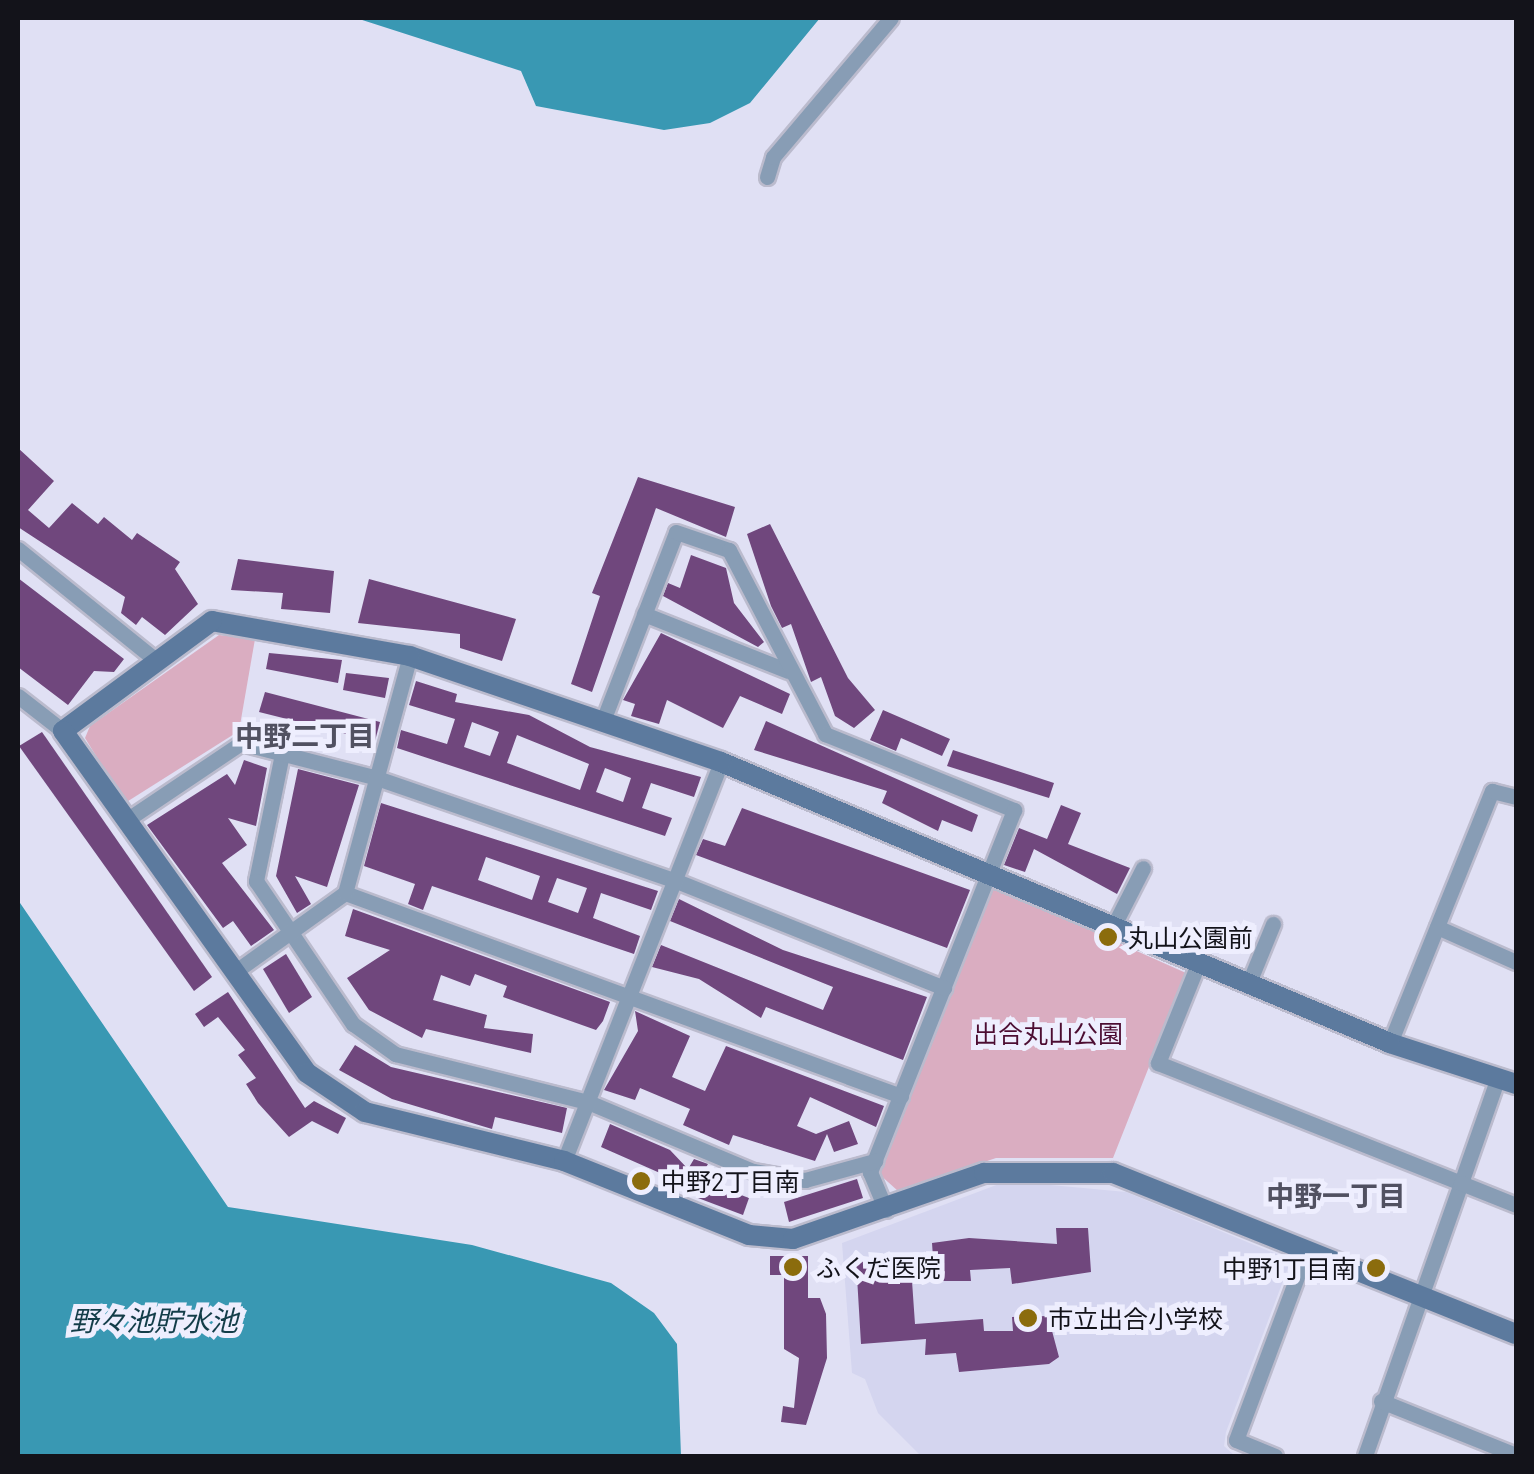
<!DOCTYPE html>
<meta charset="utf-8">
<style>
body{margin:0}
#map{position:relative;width:1534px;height:1474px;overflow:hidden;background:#e0e0f4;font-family:Barlow,"Noto Sans JP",sans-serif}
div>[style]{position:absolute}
.built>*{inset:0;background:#d4d5ef}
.green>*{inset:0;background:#daadc1}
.water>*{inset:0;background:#3998b3}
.building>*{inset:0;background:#70477d}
.roads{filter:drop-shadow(2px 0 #bbbbcd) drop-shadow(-2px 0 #bbbbcd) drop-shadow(0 2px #bbbbcd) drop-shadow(0 -2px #bbbbcd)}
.street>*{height:15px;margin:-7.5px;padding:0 7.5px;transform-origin:7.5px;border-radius:7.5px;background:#889db5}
.secondary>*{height:20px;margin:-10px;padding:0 10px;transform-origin:10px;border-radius:10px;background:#5c7a9e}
.dots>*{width:28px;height:28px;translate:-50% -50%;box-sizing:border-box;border:5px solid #eeeefe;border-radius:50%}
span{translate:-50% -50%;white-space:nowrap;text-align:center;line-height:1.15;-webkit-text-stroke:10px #eeeefe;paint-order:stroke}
.poi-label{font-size:25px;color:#13131a}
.left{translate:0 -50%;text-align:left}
.right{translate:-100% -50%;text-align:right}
.park-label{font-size:25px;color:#4c0d32}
.neighbourhood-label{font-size:28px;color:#515161;font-weight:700}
.water-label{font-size:28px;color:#133d49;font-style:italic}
.frame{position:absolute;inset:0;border:20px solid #13131a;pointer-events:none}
</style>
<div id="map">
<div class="built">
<div style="clip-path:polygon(1007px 1181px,1126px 1192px,1291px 1260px,1226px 1432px,1224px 1446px,1235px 1456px,921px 1456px,878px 1413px,865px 1379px,852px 1373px,842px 1243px)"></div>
</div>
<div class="green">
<div style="clip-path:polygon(219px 635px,255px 639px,239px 731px,125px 803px,85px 738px,90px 726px)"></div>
<div style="clip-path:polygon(991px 886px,1186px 973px,1113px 1158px,996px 1158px,898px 1191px,878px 1173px)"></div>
</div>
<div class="water">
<div style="clip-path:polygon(356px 18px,820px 18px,750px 103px,710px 123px,664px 130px,536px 106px,521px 71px)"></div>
<div style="clip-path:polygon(18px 900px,228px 1207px,472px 1245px,611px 1283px,654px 1313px,677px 1344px,681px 1456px,18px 1456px)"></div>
</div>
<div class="building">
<div style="clip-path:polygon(18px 448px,54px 481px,28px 510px,49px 528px,72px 503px,98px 524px,104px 517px,132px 540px,137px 533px,180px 562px,175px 569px,198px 604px,165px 635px,142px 617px,136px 625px,121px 613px,125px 597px,18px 527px)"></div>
<div style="clip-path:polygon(638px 477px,735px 507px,726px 537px,656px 508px,592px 692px,571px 684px,600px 596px,592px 593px)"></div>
<div style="clip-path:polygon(770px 524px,848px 678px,875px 710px,854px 728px,835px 716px,821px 677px,811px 682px,791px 624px,782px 628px,771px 606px,747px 534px)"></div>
<div style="clip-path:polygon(691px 555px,726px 568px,734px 603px,764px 642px,758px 647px,663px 596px,668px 583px,680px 588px)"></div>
<div style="clip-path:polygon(238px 559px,334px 571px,330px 613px,281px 609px,283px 593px,231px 590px)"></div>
<div style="clip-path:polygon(18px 578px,124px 659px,114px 672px,94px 671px,68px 705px,18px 667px)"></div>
<div style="clip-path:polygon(369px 579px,516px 619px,502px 661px,460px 648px,460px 634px,358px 623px)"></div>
<div style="clip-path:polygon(661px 633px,790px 694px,782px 714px,740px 696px,723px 728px,667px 700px,659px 724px,631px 716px,635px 704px,623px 700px)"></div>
<div style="clip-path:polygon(269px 653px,342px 660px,338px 683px,266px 669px)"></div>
<div style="clip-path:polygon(346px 673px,389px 678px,385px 698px,343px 690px)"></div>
<div style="clip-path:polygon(evenodd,416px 681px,457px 694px,455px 702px,529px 715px,590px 747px,701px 777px,694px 797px,651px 783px,642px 808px,672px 818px,665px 836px,397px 748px,401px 730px,447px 744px,455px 719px,409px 705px,416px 681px,472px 722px,499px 732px,490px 756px,464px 747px,472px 722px,416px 681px,517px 735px,589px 764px,580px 790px,507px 763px,517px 735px,416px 681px,605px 768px,631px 778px,623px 802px,596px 792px,605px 768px)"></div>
<div style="clip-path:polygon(265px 692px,380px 722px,375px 741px,259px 712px)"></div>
<div style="clip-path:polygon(883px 710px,950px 739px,942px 756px,901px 738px,896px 751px,870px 740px)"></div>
<div style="clip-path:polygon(766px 721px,978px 815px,972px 832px,942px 820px,938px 831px,882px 803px,887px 791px,754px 750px)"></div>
<div style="clip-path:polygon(42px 732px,212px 977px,194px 991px,19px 746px)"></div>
<div style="clip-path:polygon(953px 750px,1054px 783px,1049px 798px,947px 766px)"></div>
<div style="clip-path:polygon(244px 760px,267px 768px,256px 826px,228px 818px,247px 845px,222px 863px,274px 930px,251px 946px,233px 921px,223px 928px,147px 825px,227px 774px,235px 785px)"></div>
<div style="clip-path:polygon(298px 769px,359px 785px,327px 887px,295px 876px,311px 904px,297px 913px,276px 876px)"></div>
<div style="clip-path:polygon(evenodd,381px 803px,658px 891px,651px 910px,601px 893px,593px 918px,640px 936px,634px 954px,432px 886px,423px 910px,408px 904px,415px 884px,364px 866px,381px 803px,486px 857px,540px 876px,532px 900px,478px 880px,486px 857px,381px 803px,557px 878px,587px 888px,578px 913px,548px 902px,557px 878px)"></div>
<div style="clip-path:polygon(1061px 805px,1081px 813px,1068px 844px,1130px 868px,1117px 894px,1034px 849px,1025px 872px,1004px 865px,1019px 828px,1047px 839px)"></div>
<div style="clip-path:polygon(742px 808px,970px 890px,947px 948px,696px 855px,703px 839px,725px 846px)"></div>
<div style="clip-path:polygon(679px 899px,783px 950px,927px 997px,903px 1060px,766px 1007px,761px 1018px,699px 979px,652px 967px,661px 945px,823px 1010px,833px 987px,670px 921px)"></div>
<div style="clip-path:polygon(353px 909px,610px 1002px,603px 1021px,596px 1030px,503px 997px,507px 986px,475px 974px,470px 986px,441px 975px,433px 1000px,487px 1015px,484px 1028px,533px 1034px,531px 1053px,426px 1029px,422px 1038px,369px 1010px,347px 978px,390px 950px,345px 936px)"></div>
<div style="clip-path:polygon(286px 954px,312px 997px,289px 1013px,263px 969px)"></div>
<div style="clip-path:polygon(228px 992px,305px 1108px,314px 1101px,346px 1118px,338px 1134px,312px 1121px,289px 1137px,258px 1103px,246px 1084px,256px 1078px,238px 1055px,245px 1050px,218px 1017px,204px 1027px,195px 1014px)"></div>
<div style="clip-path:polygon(635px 1011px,690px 1036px,672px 1077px,705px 1091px,726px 1046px,884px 1106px,876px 1127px,810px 1097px,797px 1126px,816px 1134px,849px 1121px,858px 1144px,834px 1152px,827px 1134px,815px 1161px,733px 1135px,729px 1145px,683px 1125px,690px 1109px,640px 1088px,635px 1100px,604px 1090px,638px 1031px)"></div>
<div style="clip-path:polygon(355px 1045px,391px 1067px,567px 1108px,562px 1133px,495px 1117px,492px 1129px,392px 1099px,339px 1070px)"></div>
<div style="clip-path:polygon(610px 1124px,670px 1150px,688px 1169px,694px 1159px,708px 1164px,694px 1188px,601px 1147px)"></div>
<div style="clip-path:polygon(857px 1179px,863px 1198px,789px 1222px,784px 1202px)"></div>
<div style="clip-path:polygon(704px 1181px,749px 1198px,743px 1215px,698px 1198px)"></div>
<div style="clip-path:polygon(1056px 1228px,1088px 1228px,1091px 1272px,1012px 1284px,1010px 1268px,970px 1270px,971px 1281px,912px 1281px,915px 1324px,983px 1319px,984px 1331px,1013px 1331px,1012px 1317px,1048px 1316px,1059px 1357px,1049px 1364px,959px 1372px,956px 1353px,925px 1355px,926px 1339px,861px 1344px,856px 1260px,933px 1257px,932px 1243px,969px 1238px,1057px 1244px)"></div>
<div style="clip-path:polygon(770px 1256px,808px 1256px,808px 1298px,820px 1298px,826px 1314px,827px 1358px,806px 1425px,781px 1422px,783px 1406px,794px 1408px,799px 1358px,784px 1349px,784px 1275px,770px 1275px)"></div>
</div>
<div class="roads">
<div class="street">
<div style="left:767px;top:177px;width:21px;rotate:-73deg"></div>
<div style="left:773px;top:157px;width:182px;rotate:-49.7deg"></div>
<div style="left:18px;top:549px;width:179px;rotate:38.9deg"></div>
<div style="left:644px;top:614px;width:155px;rotate:21.6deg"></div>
<div style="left:18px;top:696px;width:57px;rotate:37.9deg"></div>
<div style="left:604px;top:718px;width:199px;rotate:-68.8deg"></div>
<div style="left:676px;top:532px;width:56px;rotate:18.8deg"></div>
<div style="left:729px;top:550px;width:208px;rotate:62.4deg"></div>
<div style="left:825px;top:734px;width:204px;rotate:21.9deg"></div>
<div style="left:1014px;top:810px;width:390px;rotate:111.7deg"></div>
<div style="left:870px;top:1172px;width:41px;rotate:67.2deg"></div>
<div style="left:282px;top:754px;width:130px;rotate:101.6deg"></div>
<div style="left:256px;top:881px;width:173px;rotate:55.9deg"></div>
<div style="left:353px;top:1024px;width:52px;rotate:35.5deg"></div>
<div style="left:395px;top:1054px;width:199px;rotate:14deg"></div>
<div style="left:588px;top:1102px;width:179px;rotate:22.7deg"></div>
<div style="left:753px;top:1171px;width:53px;rotate:9.8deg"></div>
<div style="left:805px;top:1180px;width:73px;rotate:-15.2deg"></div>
<div style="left:128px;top:819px;width:136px;rotate:-33.9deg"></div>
<div style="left:241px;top:743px;width:140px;rotate:14.4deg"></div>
<div style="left:377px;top:778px;width:314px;rotate:19deg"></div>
<div style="left:674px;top:880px;width:291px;rotate:21.8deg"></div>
<div style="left:345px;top:893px;width:592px;rotate:20.06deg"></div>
<div style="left:1113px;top:927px;width:66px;rotate:-63deg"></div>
<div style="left:1437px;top:927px;width:86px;rotate:23.9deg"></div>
<div style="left:1198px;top:964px;width:107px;rotate:112deg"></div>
<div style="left:1158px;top:1063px;width:326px;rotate:21.6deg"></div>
<div style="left:1461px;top:1183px;width:289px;rotate:109.4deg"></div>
<div style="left:236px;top:971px;width:134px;rotate:-35.6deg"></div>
<div style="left:345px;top:893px;width:246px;rotate:-74.7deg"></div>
<div style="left:1248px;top:985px;width:66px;rotate:-67.7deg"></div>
<div style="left:1390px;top:1043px;width:272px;rotate:-68deg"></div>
<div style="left:1492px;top:791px;width:25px;rotate:14deg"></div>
<div style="left:1496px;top:1083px;width:106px;rotate:109.3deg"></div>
<div style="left:1461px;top:1183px;width:59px;rotate:21.8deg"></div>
<div style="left:564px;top:1161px;width:429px;rotate:-68.5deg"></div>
<div style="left:1381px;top:1401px;width:145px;rotate:21.8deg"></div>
<div style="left:1275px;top:1456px;width:42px;rotate:-157.7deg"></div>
<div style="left:1236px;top:1440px;width:203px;rotate:-69.5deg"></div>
</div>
<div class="secondary">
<div style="left:1516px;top:1084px;width:133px;rotate:-162deg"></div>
<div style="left:1390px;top:1043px;width:726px;rotate:-157.22deg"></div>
<div style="left:721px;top:762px;width:329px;rotate:-161.2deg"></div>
<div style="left:410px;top:656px;width:201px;rotate:-170deg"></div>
<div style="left:212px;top:621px;width:185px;rotate:143.6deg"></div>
<div style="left:63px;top:731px;width:420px;rotate:54.5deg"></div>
<div style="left:307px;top:1073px;width:70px;rotate:33.9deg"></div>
<div style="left:365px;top:1112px;width:205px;rotate:13.8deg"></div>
<div style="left:564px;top:1161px;width:199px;rotate:21.8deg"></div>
<div style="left:749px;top:1235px;width:44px;rotate:5.2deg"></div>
<div style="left:793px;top:1239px;width:202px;rotate:-19.1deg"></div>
<div style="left:984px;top:1173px;width:129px"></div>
<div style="left:1113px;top:1173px;width:434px;rotate:21.8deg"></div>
</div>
</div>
<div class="dots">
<div style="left:1108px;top:937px;background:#8b6c0d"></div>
<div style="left:641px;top:1181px;background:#8b6c0d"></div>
<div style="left:793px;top:1267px;background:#8b6c0d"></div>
<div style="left:1376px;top:1268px;background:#8b6c0d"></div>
<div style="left:1028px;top:1318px;background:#8b6c0d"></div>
</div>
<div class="poi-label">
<span class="left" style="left:1128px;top:937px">丸山公園前</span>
<span class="left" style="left:661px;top:1181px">中野2丁目南</span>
<span class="left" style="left:816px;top:1267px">ふくだ医院</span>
<span class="right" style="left:1356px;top:1268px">中野1丁目南</span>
<span class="left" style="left:1048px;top:1318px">市立出合小学校</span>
</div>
<div class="park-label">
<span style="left:1048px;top:1033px">出合丸山公園</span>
</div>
<div class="neighbourhood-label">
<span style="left:305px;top:735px">中野二丁目</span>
<span style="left:1336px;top:1195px">中野一丁目</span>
</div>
<div class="water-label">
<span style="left:154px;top:1320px">野々池貯水池</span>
</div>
<div class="frame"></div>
</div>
